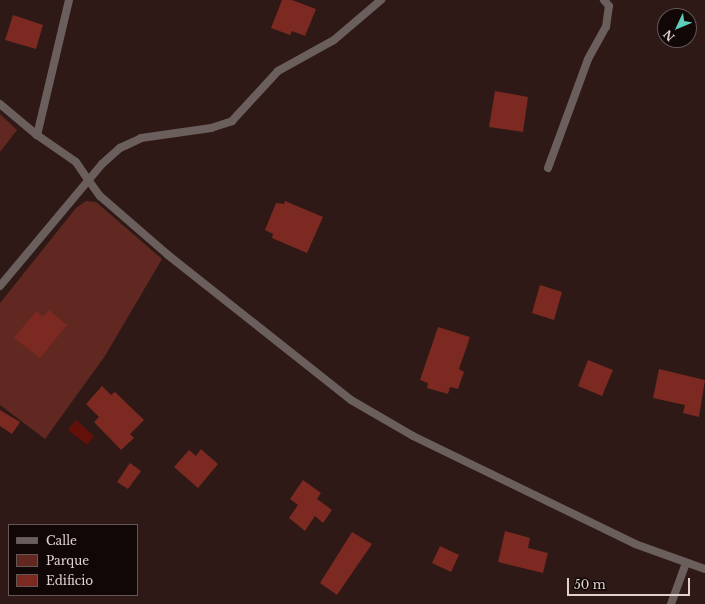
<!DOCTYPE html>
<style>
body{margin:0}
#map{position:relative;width:705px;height:604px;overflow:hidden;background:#2e1916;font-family:"Libre Baskerville",serif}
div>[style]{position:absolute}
.green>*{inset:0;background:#602821}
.water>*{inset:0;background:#63100b}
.building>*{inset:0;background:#7b2921}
.service>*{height:8px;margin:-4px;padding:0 4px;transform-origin:4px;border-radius:4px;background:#6b5f5d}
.minor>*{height:8px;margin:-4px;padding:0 4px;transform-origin:4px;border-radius:4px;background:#6b5f5d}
span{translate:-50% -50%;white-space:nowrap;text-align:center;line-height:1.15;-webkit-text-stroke:3px #100706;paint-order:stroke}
.legend{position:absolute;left:8px;top:524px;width:130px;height:72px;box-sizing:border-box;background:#100706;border:1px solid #635856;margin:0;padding:5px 7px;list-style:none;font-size:12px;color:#e0d1cf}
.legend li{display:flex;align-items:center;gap:8px;height:20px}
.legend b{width:20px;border:1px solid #635856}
.north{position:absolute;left:657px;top:8px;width:40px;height:40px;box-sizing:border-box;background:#100706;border:1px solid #635856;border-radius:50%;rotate:226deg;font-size:11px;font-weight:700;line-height:16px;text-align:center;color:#e0d1cf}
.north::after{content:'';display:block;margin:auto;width:14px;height:18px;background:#5dceb8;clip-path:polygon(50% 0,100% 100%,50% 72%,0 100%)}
.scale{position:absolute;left:567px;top:578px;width:123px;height:18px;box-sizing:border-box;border:2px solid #e0d1cf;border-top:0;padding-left:5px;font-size:12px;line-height:14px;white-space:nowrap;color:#e0d1cf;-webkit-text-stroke:3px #100706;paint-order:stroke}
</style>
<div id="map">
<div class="green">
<div style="clip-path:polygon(0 114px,17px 130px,0 152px)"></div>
<div style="clip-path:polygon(86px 201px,96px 202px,162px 259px,105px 356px,45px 439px,0 405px,0 303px,76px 208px)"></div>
</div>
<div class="water">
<div style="clip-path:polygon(76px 420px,94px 436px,87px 445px,68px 430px)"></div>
</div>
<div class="building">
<div style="clip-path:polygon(282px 0,292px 0,316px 9px,305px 36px,292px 31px,290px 35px,271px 28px)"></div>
<div style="clip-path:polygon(13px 15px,43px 25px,36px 49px,5px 40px)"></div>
<div style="clip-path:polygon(495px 91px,528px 97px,523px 132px,489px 127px)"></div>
<div style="clip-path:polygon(285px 201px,323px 217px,307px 253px,272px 238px,273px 234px,265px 230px,276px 203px,284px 204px)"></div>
<div style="clip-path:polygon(540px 285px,562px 292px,554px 320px,532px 313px)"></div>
<div style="clip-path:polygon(49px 310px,67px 325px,40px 358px,14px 338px,36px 311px,43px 317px)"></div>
<div style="clip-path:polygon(438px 327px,470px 337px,459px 369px,464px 372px,458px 389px,450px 387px,448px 394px,427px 388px,428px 383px,420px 380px)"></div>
<div style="clip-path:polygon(588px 360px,613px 370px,602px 396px,578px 386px)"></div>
<div style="clip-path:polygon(659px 369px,705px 380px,699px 417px,683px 413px,685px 405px,653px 398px)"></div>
<div style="clip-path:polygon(102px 386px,111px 395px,115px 392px,144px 420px,130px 434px,134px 438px,121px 450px,94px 422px,99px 417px,86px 404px)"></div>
<div style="clip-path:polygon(0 410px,20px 422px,12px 434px,0 426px)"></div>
<div style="clip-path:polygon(201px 449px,218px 464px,198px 488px,174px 467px,189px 450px,196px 456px)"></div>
<div style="clip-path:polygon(130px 463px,141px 471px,128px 489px,117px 482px)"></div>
<div style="clip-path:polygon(303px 480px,321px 493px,317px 499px,332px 510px,323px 523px,315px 516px,305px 531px,289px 518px,298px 505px,290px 499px)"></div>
<div style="clip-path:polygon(505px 531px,530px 538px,528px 548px,548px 553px,543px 573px,498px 562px)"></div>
<div style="clip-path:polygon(352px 532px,372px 544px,337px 595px,320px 583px)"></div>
<div style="clip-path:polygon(440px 546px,459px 555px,451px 572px,432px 563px)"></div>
</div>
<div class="service">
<div style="left:69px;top:0;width:139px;rotate:103.3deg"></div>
<div style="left:37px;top:135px;width:47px;rotate:34.7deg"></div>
<div style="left:76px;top:162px;width:23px;rotate:56deg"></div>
<div style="left:0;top:104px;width:48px;rotate:40deg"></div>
<div style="left:548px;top:168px;width:116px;rotate:-69.8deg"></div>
<div style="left:588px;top:59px;width:37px;rotate:-61deg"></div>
<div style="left:606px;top:27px;width:21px;rotate:-82deg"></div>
<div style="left:609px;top:6px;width:8px;rotate:-130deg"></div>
<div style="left:0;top:286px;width:159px;rotate:-50.1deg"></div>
<div style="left:102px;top:164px;width:24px;rotate:-42deg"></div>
<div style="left:120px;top:148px;width:23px;rotate:-25deg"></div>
<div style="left:141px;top:138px;width:71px;rotate:-8.1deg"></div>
<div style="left:211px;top:128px;width:22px;rotate:-18deg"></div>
<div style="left:232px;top:121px;width:68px;rotate:-47.4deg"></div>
<div style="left:278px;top:71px;width:64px;rotate:-29deg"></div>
<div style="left:334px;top:40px;width:62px;rotate:-40.4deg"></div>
<div style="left:671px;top:604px;width:44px;rotate:-69.9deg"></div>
</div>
<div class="minor">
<div style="left:89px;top:181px;width:19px;rotate:54deg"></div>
<div style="left:100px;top:196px;width:90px;rotate:40.9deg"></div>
<div style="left:168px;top:255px;width:233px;rotate:38.4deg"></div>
<div style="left:351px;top:400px;width:72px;rotate:30.1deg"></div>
<div style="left:413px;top:436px;width:247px;rotate:25.9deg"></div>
<div style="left:635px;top:544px;width:74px;rotate:19.7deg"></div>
</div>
<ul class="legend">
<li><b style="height:5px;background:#6b5f5d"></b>Calle</li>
<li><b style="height:11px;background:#602821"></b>Parque</li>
<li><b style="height:11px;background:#7b2921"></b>Edificio</li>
</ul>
<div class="north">N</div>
<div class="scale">50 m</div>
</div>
